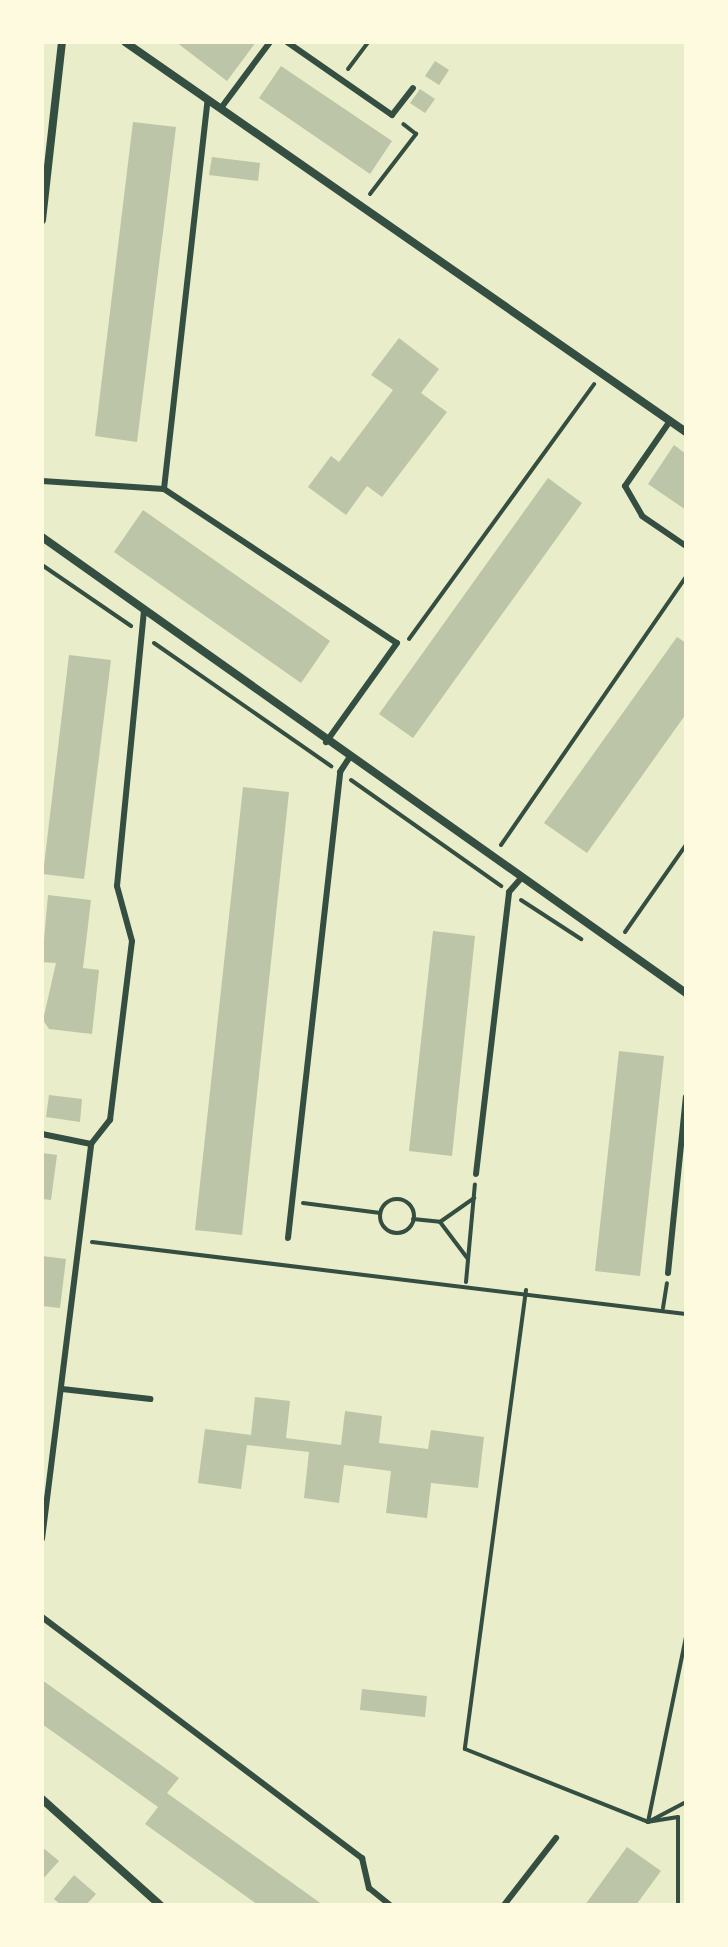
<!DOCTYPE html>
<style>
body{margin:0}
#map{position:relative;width:728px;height:1947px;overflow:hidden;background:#e9edc9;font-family:Commissioner,sans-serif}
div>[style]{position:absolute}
.building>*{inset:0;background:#bcc5a7}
.path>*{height:4px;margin:-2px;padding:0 2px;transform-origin:2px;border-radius:2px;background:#344e41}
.path>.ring{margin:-2px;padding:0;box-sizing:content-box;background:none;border:4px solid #344e41;border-radius:50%}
.service>*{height:6px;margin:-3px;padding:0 3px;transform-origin:3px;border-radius:3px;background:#344e41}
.minor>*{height:8px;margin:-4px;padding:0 4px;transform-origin:4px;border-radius:4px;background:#344e41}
span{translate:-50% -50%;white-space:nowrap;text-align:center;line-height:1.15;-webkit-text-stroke:6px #fefae0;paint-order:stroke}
.frame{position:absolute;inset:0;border:44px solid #fefae0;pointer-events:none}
</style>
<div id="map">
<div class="building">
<div style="clip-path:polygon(176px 42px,256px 42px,227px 81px)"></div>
<div style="clip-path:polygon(435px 61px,449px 70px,439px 85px,425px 76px)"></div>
<div style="clip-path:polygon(281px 66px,392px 141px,370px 174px,259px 98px)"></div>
<div style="clip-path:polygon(420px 89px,435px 99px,425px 113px,410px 103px)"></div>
<div style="clip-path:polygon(133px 122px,176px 127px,137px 442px,95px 436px)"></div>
<div style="clip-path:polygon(212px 157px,260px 163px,258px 181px,209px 175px)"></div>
<div style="clip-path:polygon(399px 338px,439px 369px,421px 393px,447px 412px,382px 497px,367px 486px,346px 515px,308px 487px,331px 456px,339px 462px,393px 390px,371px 375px)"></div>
<div style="clip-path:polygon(674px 445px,686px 454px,686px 510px,648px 484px)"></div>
<div style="clip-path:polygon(548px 478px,582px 503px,413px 738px,379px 714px)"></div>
<div style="clip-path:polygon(143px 510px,330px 641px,301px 683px,114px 552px)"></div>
<div style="clip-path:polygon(677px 637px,686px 643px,686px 714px,587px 853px,544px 823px)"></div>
<div style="clip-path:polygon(69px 655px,111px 660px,84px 879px,43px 874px)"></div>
<div style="clip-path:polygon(243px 787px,289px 792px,242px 1235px,195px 1230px)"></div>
<div style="clip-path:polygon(48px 895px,91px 900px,83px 968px,99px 970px,92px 1034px,49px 1029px,43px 1020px,56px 963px,42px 962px)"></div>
<div style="clip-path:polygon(433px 931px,475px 936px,452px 1156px,409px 1151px)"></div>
<div style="clip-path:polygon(619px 1051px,664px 1056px,640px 1276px,595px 1271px)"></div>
<div style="clip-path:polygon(49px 1095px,82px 1099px,80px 1122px,46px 1117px)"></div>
<div style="clip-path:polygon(42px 1153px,57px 1155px,51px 1200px,42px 1199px)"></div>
<div style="clip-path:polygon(42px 1256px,66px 1259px,60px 1308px,42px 1306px)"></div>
<div style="clip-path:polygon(255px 1397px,290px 1401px,286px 1438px,341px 1445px,345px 1411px,382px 1416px,379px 1443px,428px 1449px,431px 1430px,484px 1437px,478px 1488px,431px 1483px,427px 1518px,386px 1513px,391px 1471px,344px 1465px,339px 1503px,304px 1498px,309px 1452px,247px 1445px,241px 1489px,198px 1483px,205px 1429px,251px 1435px)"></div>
<div style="clip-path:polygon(42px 1680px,179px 1778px,167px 1793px,323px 1905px,258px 1905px,145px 1824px,158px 1807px,42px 1724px)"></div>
<div style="clip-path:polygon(362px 1689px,427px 1696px,425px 1717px,360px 1710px)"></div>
<div style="clip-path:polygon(42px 1847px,59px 1861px,42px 1880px)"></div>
<div style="clip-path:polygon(627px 1847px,661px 1871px,636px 1905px,585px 1905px)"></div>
<div style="clip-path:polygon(74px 1875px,96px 1894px,86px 1905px,61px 1905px,54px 1899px)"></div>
</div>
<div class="path">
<div style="left:348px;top:69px;width:34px;rotate:-53deg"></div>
<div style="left:370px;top:194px;width:76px;rotate:-52.5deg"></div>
<div style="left:416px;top:134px;width:16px;rotate:-142deg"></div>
<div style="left:42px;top:565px;width:108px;rotate:34.4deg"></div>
<div style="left:409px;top:639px;width:315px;rotate:-54deg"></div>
<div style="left:154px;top:643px;width:216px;rotate:34.8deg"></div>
<div style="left:351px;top:780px;width:184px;rotate:35.2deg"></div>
<div style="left:501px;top:845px;width:326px;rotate:-55.4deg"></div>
<div style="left:521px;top:900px;width:72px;rotate:33deg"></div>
<div style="left:625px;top:932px;width:106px;rotate:-55deg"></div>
<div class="ring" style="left:380px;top:1199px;width:30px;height:30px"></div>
<div style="left:303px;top:1203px;width:78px;rotate:7.4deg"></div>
<div style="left:413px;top:1219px;width:27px;rotate:6deg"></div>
<div style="left:92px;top:1242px;width:598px;rotate:6.91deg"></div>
<div style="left:468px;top:1259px;width:46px;rotate:-127.1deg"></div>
<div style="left:440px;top:1222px;width:42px;rotate:-35.2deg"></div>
<div style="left:466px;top:1282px;width:98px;rotate:-84.8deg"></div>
<div style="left:526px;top:1290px;width:463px;rotate:97.6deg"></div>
<div style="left:465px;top:1749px;width:197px;rotate:21.7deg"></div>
<div style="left:648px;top:1822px;width:43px;rotate:-27.8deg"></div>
<div style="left:663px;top:1308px;width:25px;rotate:-81deg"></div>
<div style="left:678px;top:1905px;width:88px;rotate:-90deg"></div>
<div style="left:678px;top:1817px;width:30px;rotate:171deg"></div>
<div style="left:648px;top:1822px;width:189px;rotate:-78.4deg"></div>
</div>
<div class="service">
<div style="left:287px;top:42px;width:128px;rotate:34.8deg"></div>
<div style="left:392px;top:115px;width:34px;rotate:-52deg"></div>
<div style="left:221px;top:108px;width:82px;rotate:-53.4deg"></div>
<div style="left:670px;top:421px;width:79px;rotate:124.7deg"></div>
<div style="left:625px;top:486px;width:34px;rotate:60deg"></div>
<div style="left:642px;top:516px;width:53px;rotate:34.3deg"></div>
<div style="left:42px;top:481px;width:122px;rotate:3.8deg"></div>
<div style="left:164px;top:489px;width:279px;rotate:33.5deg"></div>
<div style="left:397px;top:643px;width:122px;rotate:125.6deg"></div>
<div style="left:164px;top:489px;width:392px;rotate:-83.6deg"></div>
<div style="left:42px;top:1134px;width:50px;rotate:11.5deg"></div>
<div style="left:91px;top:1144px;width:31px;rotate:-52deg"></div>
<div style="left:110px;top:1120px;width:180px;rotate:-83deg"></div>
<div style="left:132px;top:941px;width:57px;rotate:-105.3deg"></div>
<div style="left:117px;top:886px;width:278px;rotate:-84.4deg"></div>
<div style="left:476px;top:1174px;width:284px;rotate:-83.3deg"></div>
<div style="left:509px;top:892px;width:18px;rotate:-49deg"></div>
<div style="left:288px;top:1238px;width:469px;rotate:-83.6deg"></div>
<div style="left:340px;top:772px;width:17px;rotate:-57deg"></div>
<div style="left:668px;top:1273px;width:177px;rotate:-84.2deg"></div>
<div style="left:62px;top:1389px;width:89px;rotate:6.5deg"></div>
<div style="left:42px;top:1539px;width:398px;rotate:-82.9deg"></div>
<div style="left:42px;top:1617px;width:401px;rotate:37deg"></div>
<div style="left:362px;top:1858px;width:31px;rotate:77deg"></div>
<div style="left:369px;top:1888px;width:27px;rotate:39deg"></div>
<div style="left:504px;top:1905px;width:85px;rotate:-52.2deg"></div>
</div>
<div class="minor">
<div style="left:125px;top:42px;width:683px;rotate:34.81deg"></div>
<div style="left:42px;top:220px;width:179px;rotate:-83.6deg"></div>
<div style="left:42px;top:537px;width:789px;rotate:35.3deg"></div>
<div style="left:42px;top:1799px;width:159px;rotate:41.9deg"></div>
</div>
<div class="frame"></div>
</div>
